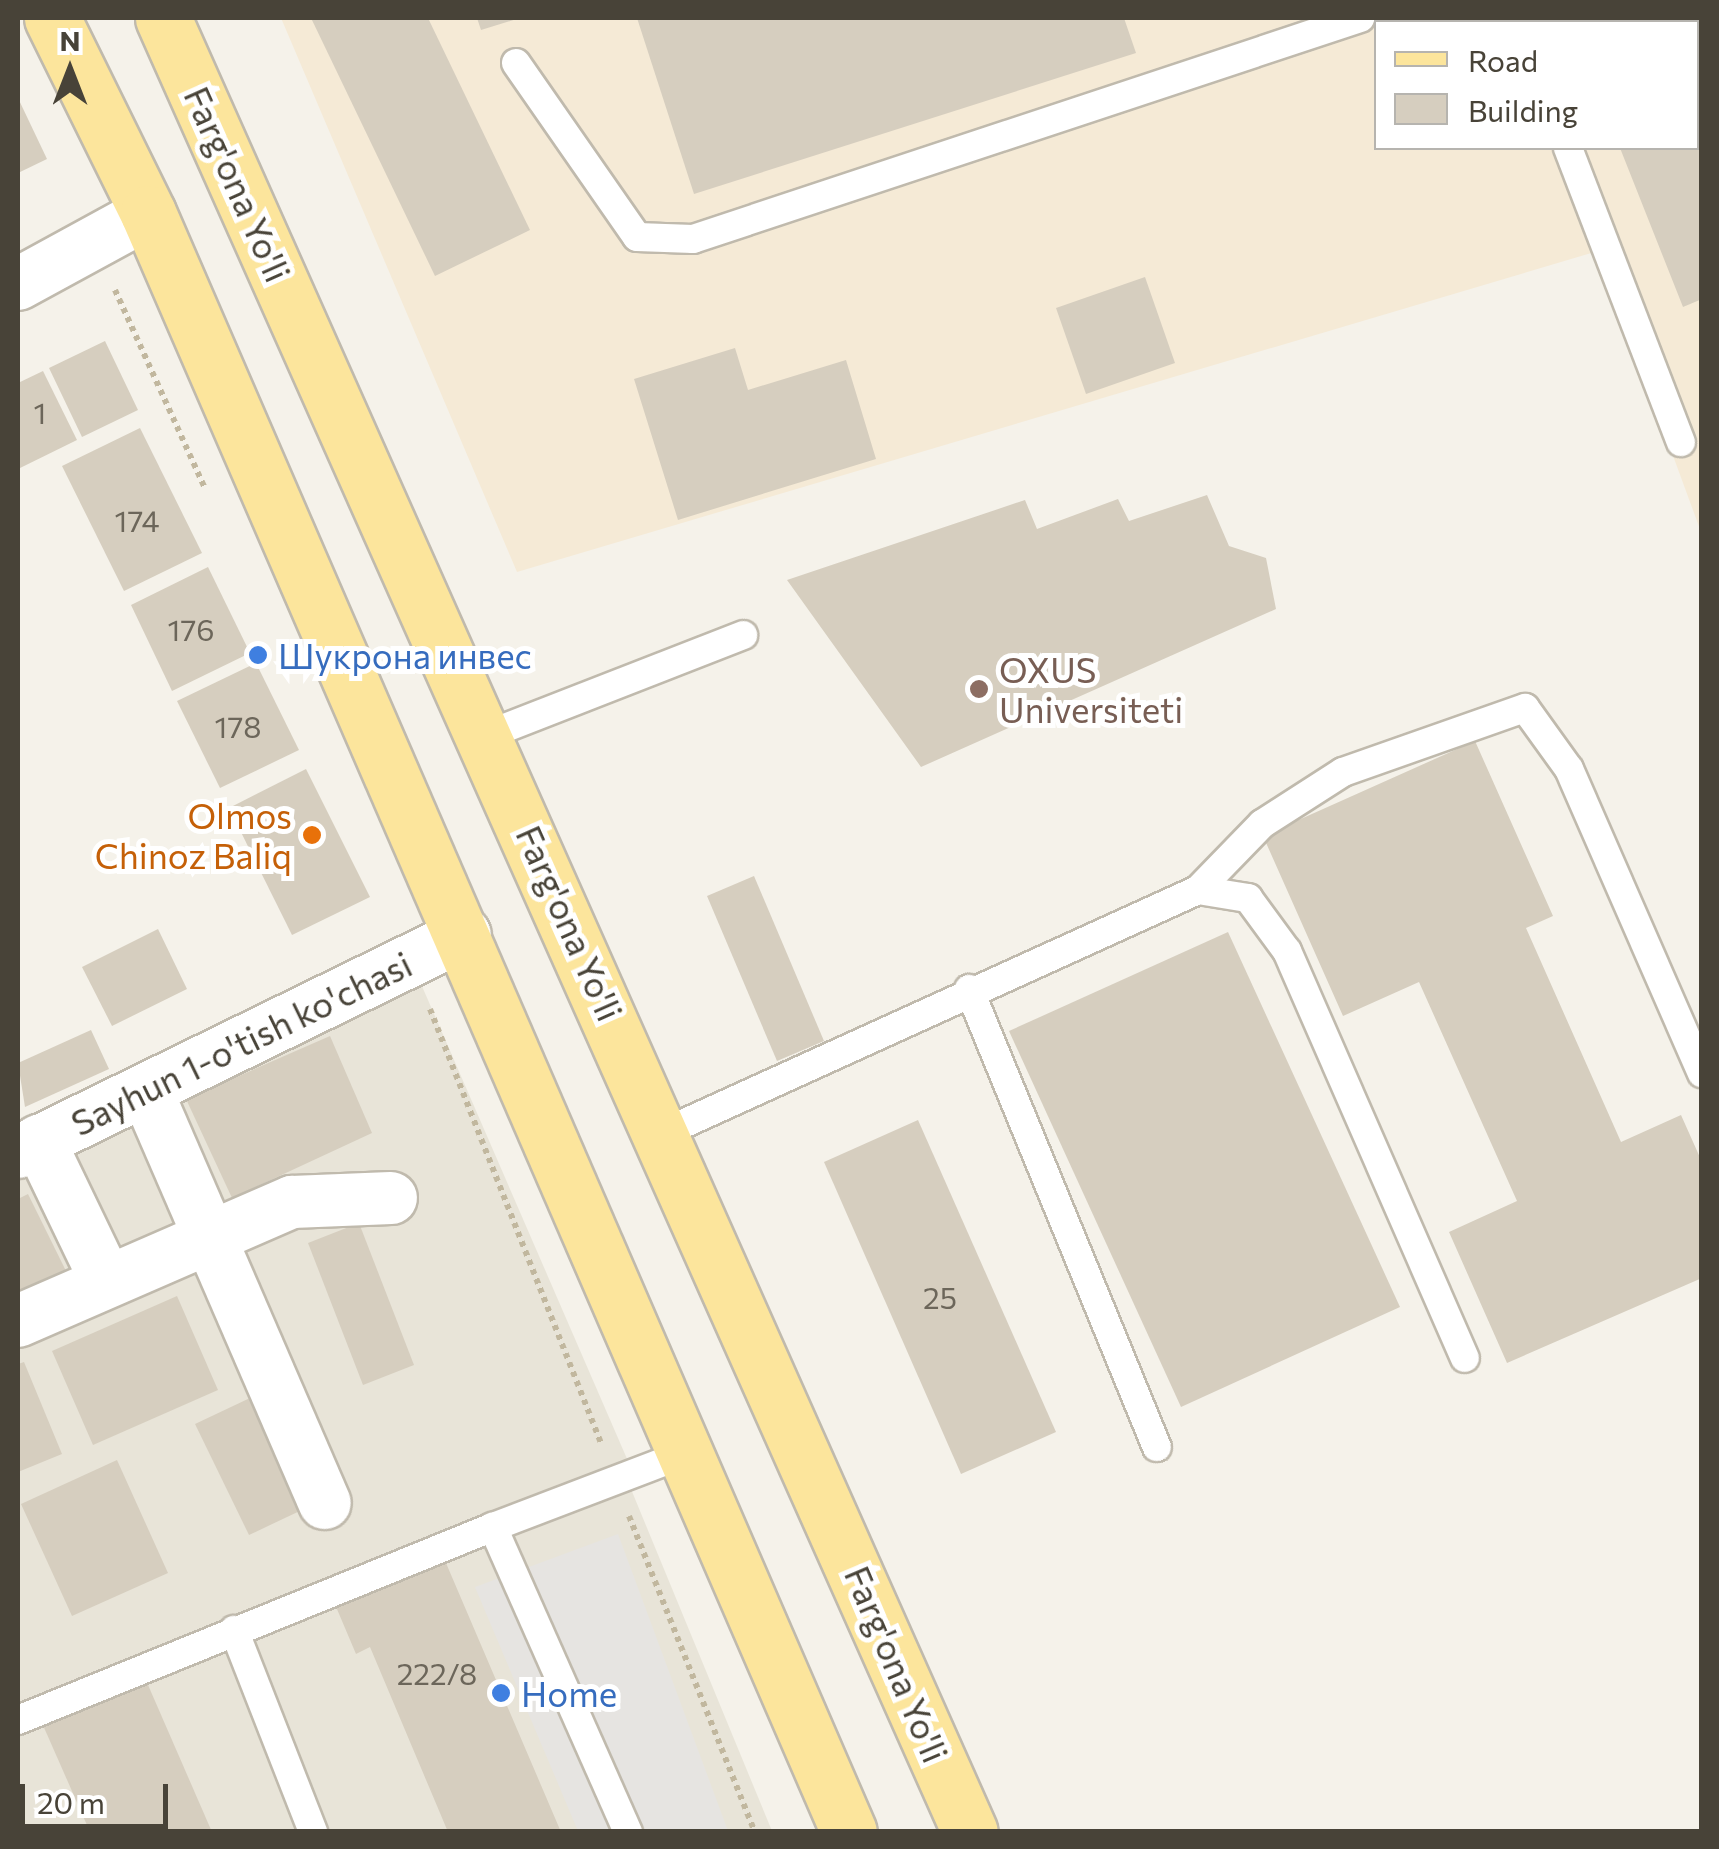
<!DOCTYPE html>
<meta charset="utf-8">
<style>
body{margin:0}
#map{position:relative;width:1719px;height:1849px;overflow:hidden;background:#f5f2ea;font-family:Commissioner,sans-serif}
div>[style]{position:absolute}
.residential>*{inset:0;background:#e8e4d8}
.commercial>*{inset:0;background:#f5ead6}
.parking>*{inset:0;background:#e6e4e1}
.building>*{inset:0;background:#d6cebf}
.path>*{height:6px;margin-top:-3px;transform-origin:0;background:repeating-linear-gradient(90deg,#c1b79e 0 5px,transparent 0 10px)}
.roads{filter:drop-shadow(2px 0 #c0baad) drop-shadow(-2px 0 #c0baad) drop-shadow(0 2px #c0baad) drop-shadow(0 -2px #c0baad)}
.service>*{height:28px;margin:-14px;padding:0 14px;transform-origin:14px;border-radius:14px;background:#fff}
.minor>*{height:52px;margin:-26px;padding:0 26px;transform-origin:26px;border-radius:26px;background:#fff}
.primary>*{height:55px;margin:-27.5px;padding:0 27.5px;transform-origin:27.5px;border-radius:27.5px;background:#fce59c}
.dots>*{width:28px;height:28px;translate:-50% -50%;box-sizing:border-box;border:5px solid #fff;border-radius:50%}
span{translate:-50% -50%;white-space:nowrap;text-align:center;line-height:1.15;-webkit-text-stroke:10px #fff;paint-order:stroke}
.number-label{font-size:30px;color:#6c665a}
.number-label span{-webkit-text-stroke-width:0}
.street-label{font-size:35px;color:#484338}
.shop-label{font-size:35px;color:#366cbe}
.left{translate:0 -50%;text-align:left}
.education-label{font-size:35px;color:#785e54}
.food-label{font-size:35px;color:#c56008}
.right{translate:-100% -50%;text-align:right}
.frame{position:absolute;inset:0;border:20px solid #484338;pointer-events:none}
.legend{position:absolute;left:1374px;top:20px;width:325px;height:130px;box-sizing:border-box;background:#fff;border:2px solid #b6b4af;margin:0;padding:12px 18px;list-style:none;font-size:30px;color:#484338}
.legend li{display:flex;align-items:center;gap:20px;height:50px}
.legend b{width:50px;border:2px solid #b6b4af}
.north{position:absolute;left:20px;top:20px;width:100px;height:100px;-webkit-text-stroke:8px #fff;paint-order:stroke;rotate:0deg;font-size:28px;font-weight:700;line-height:40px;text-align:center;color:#484338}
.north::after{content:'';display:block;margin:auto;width:35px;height:45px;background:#484338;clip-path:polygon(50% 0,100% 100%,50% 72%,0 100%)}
.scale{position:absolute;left:20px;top:1784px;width:148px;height:45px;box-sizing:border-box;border:5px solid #484338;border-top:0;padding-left:12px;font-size:30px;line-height:35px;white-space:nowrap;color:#484338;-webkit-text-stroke:8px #fff;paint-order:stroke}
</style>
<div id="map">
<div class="residential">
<div style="clip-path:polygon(418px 977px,631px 1468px,18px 1709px,18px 1170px)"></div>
<div style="clip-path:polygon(626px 1477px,772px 1831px,18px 1832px,18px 1725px)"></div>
</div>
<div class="commercial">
<div style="clip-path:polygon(evenodd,281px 18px,1701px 18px,1701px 532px,1598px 251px,517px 572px,281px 18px,1376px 22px,1696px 22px,1696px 148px,1376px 148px,1376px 22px)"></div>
</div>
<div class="parking">
<div style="clip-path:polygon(618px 1534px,728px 1831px,578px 1831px,475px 1587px)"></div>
</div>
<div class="building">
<div style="clip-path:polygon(311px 18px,428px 18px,530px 230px,435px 276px)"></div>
<div style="clip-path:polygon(477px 18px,520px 18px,481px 30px)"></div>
<div style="clip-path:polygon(637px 18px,1124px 18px,1136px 53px,694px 194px)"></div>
<div style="clip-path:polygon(1702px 76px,1702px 299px,1683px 307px,1620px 148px,1696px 148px)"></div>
<div style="clip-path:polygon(18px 98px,47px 159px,18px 173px)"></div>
<div style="clip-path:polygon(1145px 277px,1175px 363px,1086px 394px,1056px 308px)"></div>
<div style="clip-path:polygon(105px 341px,138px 410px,82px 437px,49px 368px)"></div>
<div style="clip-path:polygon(735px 348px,748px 390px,846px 360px,876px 459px,678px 520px,634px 379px)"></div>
<div style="clip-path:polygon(43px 371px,77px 440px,18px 469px,18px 383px)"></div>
<div style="clip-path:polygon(140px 428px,202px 553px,124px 591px,62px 466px)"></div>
<div style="clip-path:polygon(1207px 495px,1229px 546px,1266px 558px,1276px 609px,921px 767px,787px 580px,1025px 500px,1037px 529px,1118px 499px,1129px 521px)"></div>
<div style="clip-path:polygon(208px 567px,250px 653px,172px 691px,131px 605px)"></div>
<div style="clip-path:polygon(256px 663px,299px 750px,220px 788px,177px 701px)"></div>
<div style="clip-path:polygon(1475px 741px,1553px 916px,1526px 928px,1621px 1142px,1681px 1115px,1702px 1162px,1702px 1278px,1507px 1363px,1449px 1232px,1517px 1201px,1419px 982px,1343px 1016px,1263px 836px)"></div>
<div style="clip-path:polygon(306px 769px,370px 897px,292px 935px,229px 808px)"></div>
<div style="clip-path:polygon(754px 876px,824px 1041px,777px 1061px,707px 896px)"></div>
<div style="clip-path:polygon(158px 929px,187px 989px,112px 1026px,82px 967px)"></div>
<div style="clip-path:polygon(1228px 932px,1400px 1307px,1181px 1407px,1009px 1031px)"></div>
<div style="clip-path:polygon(91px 1030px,109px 1069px,25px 1107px,18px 1063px)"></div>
<div style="clip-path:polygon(330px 1036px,372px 1133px,232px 1198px,186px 1099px)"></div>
<div style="clip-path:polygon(918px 1120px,1056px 1432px,961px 1474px,824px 1162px)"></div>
<div style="clip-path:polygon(28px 1194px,66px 1271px,18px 1295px,18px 1199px)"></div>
<div style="clip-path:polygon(359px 1223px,414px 1365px,363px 1385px,308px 1243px)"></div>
<div style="clip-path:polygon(177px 1296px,218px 1390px,93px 1445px,52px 1351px)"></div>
<div style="clip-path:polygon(24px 1362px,62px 1454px,18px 1472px,18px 1364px)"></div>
<div style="clip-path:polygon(250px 1398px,304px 1509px,249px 1535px,195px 1424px)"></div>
<div style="clip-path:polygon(117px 1460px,168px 1573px,72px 1616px,21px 1504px)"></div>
<div style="clip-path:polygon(440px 1549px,561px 1832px,448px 1832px,370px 1647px,356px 1654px,331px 1595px)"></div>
<div style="clip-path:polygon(145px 1678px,212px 1832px,90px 1832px,42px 1723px)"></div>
</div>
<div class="path">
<div style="left:115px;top:290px;width:217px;rotate:65.6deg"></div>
<div style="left:430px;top:1009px;width:467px;rotate:68.5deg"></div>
<div style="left:629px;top:1516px;width:340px;rotate:68.3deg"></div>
</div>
<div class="roads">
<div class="service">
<div style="left:1511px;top:18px;width:4px;rotate:63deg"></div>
<div style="left:516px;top:63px;width:212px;rotate:55.2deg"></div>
<div style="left:637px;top:237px;width:56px;rotate:2deg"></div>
<div style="left:693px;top:239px;width:703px;rotate:-18.33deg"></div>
<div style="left:1568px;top:148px;width:315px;rotate:69deg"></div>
<div style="left:487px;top:735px;width:275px;rotate:-21.3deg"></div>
<div style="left:1198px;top:890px;width:92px;rotate:-45.9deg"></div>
<div style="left:1262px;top:824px;width:96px;rotate:-32.7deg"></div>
<div style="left:1343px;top:772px;width:193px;rotate:-19.4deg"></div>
<div style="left:1525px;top:708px;width:75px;rotate:54.2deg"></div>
<div style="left:1569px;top:769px;width:332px;rotate:66.4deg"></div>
<div style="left:969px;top:989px;width:495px;rotate:67.7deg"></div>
<div style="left:663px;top:1133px;width:588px;rotate:-24.43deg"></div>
<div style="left:1198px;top:890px;width:51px;rotate:9.1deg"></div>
<div style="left:1248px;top:898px;width:66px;rotate:53.7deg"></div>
<div style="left:1287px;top:951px;width:444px;rotate:66.4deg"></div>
<div style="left:234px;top:1630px;width:217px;rotate:68.6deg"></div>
<div style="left:18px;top:1720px;width:513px;rotate:-22.11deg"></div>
<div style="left:628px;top:1832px;width:334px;rotate:-113.9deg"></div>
<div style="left:493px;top:1527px;width:204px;rotate:-20.9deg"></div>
</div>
<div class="minor">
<div style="left:18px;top:284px;width:148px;rotate:-28.6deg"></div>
<div style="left:146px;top:1090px;width:450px;rotate:66.6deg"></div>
<div style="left:39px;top:1141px;width:154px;rotate:64.3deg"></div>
<div style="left:18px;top:1152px;width:497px;rotate:-26deg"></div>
<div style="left:18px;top:1321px;width:299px;rotate:-23.5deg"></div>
<div style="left:292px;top:1202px;width:99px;rotate:-2.3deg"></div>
</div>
<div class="primary">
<div style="left:52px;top:18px;width:217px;rotate:63.8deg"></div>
<div style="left:148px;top:213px;width:1764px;rotate:66.59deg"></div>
<div style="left:163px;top:18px;width:1985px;rotate:66.02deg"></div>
</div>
</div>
<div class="dots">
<div style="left:258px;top:655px;background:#3f7fe0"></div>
<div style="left:979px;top:689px;background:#8d6e63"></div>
<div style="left:312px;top:835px;background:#e8710a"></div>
<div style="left:501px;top:1693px;background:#3f7fe0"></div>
</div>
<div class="number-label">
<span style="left:40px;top:412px">1</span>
<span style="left:137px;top:520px">174</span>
<span style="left:191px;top:629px">176</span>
<span style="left:238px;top:726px">178</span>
<span style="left:940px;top:1297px">25</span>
<span style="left:437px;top:1673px">222/8</span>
</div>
<div class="street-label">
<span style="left:238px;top:184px;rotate:66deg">Farg'ona Yo'li</span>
<span style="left:570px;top:923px;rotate:66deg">Farg'ona Yo'li</span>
<span style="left:241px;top:1043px;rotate:-26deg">Sayhun 1-o'tish ko'chasi</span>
<span style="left:897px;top:1664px;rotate:67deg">Farg'ona Yo'li</span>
</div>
<div class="shop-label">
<span class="left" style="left:278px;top:655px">Шукрона инвес</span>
<span class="left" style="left:521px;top:1693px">Home</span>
</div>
<div class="education-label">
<span class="left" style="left:999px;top:689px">OXUS<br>Universiteti</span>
</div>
<div class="food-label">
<span class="right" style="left:292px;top:835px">Olmos<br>Chinoz Baliq</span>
</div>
<div class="frame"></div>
<ul class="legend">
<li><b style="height:12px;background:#fce59c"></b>Road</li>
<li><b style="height:28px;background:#d6cebf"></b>Building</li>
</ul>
<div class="north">N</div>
<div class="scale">20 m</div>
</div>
